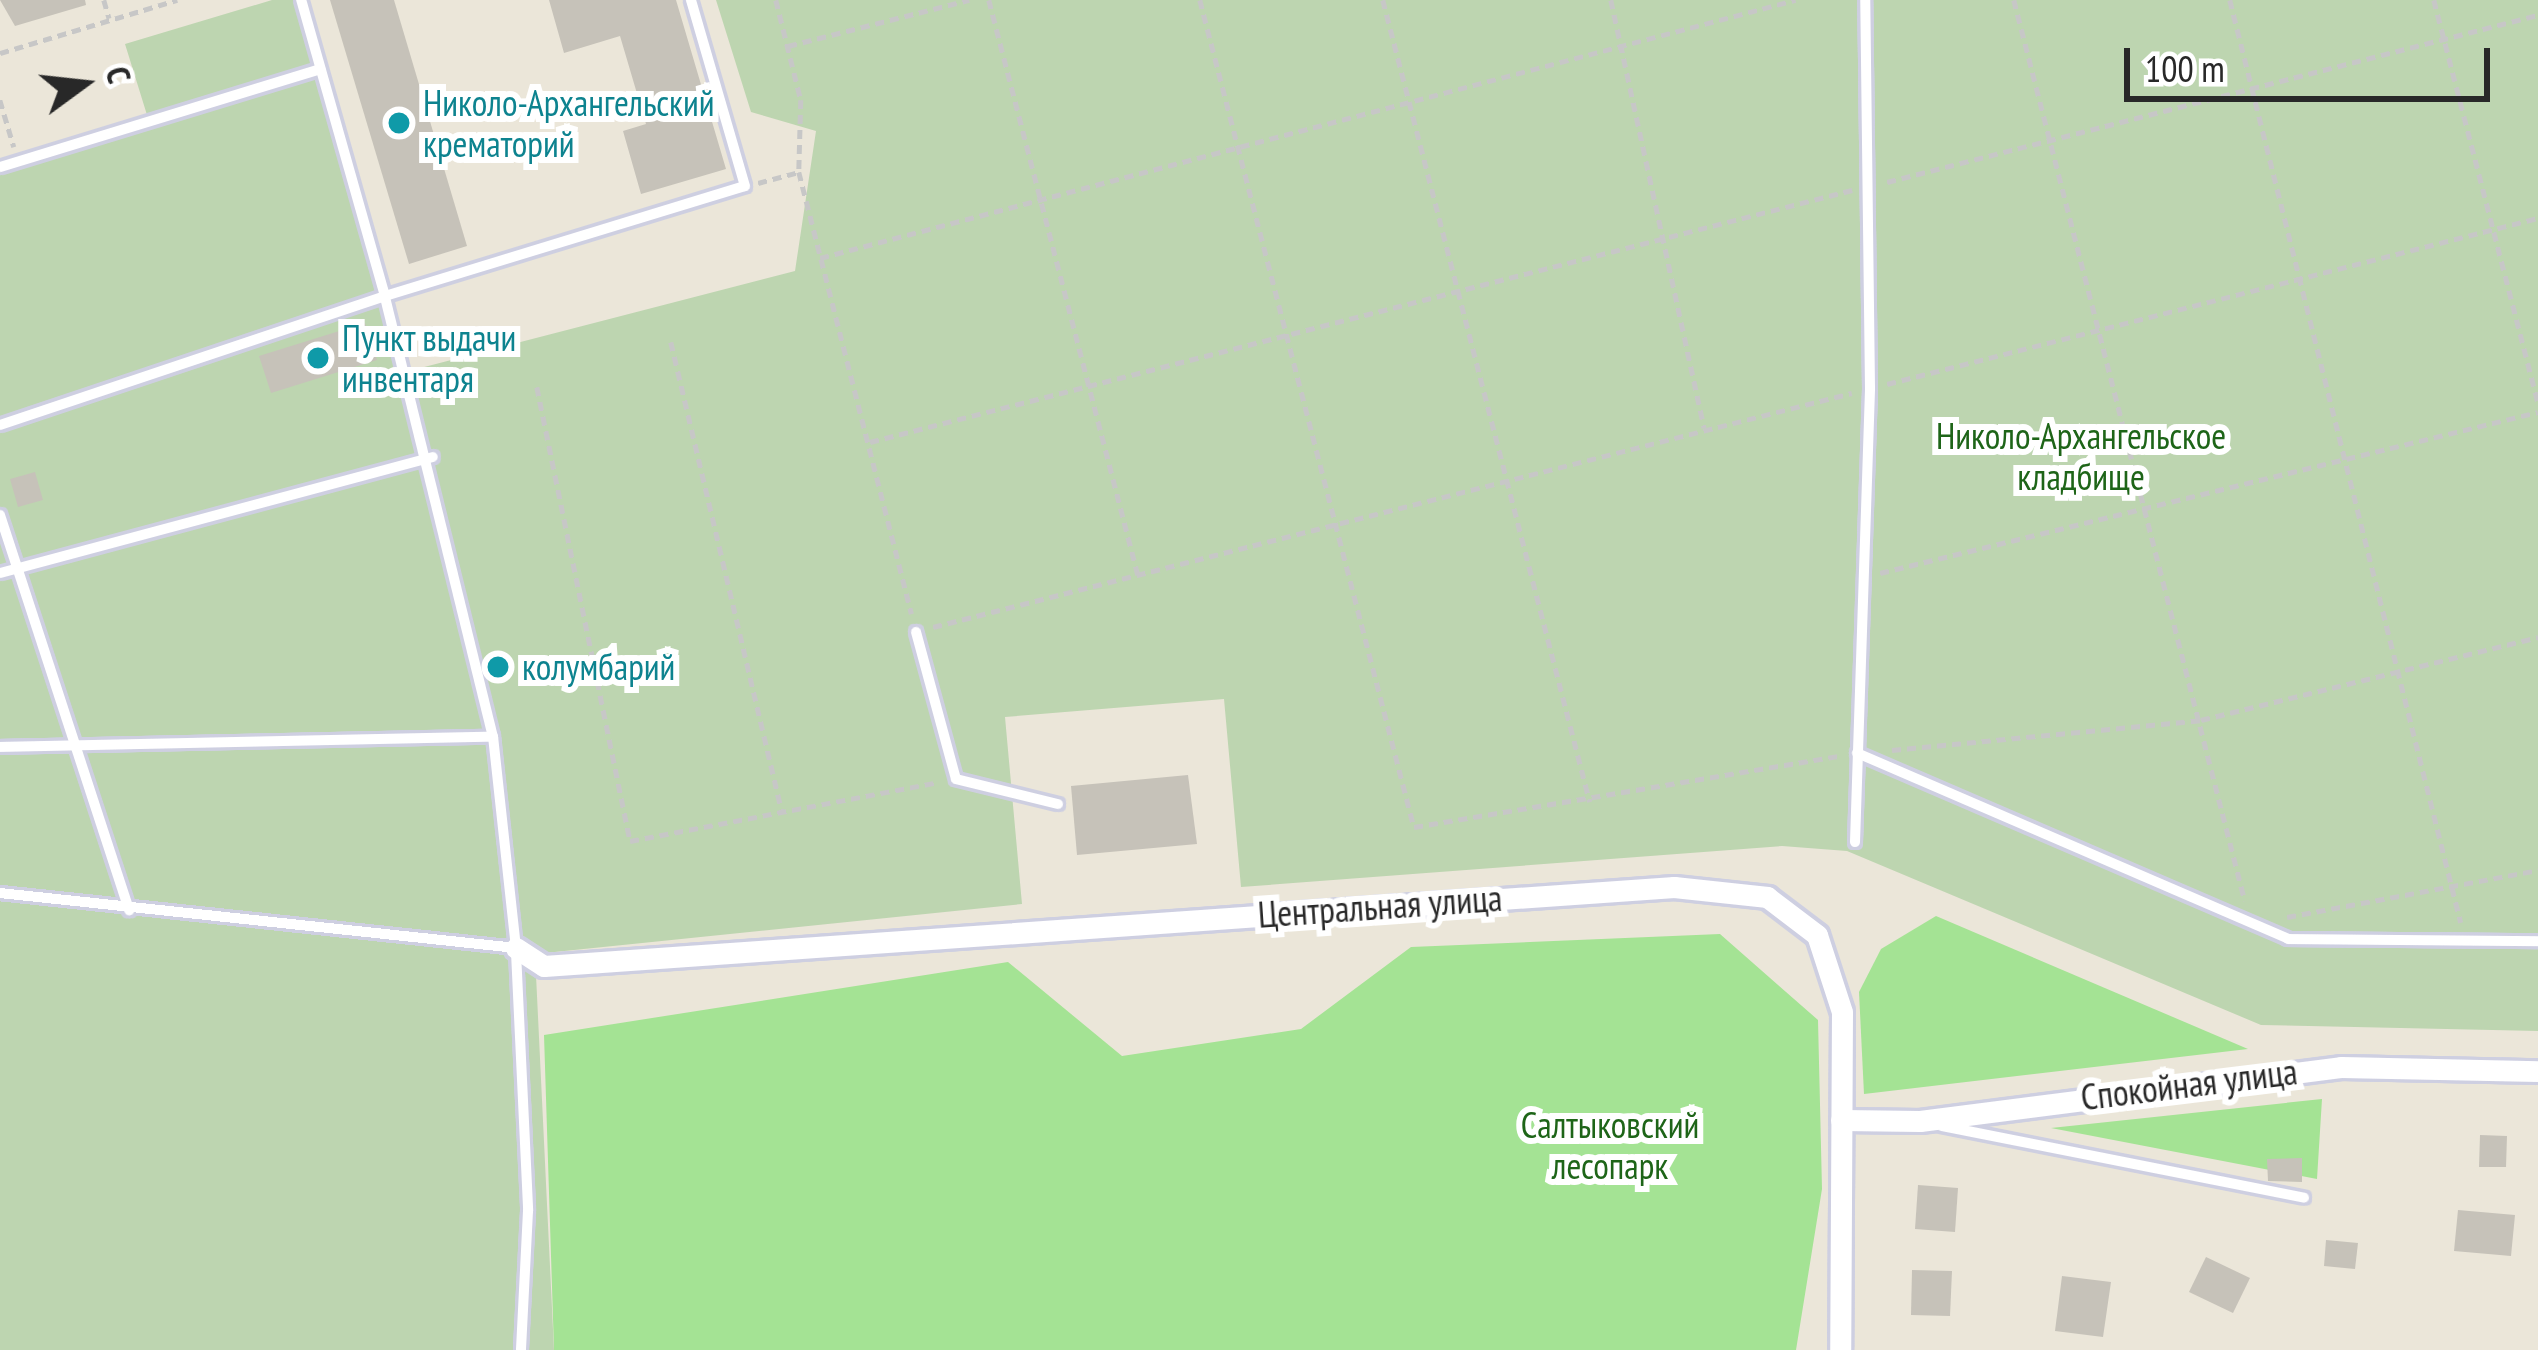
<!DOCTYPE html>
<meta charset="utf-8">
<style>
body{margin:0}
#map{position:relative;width:2538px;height:1350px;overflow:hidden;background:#ebe6d9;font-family:"PT Sans Narrow",sans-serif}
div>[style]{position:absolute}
.green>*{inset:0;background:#a4e394}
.cemetery>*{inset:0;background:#bdd5b0}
.building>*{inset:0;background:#c6c2b9}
.path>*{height:4.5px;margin-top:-2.25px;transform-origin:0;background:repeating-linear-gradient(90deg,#c7c7c7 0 9px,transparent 0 15px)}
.roads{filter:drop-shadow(3px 0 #cecfe1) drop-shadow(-3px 0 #cecfe1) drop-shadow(0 3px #cecfe1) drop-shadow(0 -3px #cecfe1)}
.lane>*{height:10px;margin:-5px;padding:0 5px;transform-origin:5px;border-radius:5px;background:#fff}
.street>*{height:21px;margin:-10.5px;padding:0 10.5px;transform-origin:10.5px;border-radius:10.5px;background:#fff}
.dots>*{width:33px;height:33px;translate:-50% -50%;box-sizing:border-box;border:6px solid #fff;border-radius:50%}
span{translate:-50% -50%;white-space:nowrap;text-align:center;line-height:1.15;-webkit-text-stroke:12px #fff;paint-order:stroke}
.culture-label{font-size:36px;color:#0d838f}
.left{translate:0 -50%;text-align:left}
.park-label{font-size:36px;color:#1e6518}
.street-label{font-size:36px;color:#282828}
.north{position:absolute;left:24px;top:24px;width:120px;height:120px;-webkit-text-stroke:9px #fff;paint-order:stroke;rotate:75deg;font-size:33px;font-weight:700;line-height:48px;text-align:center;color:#282828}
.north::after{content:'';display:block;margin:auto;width:42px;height:54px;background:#282828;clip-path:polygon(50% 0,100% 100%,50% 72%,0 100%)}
.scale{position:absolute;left:2124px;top:48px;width:366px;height:54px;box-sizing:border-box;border:6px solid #282828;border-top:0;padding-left:15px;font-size:36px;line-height:42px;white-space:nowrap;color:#282828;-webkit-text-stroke:9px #fff;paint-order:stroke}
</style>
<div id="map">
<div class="green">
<div style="clip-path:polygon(1936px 916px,2248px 1049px,1864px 1094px,1859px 992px,1881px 949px)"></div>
<div style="clip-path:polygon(1720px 934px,1818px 1020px,1822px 1189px,1796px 1350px,554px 1350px,544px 1035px,1008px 962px,1122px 1056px,1301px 1029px,1411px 947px)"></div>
<div style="clip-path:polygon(2322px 1099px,2317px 1179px,2051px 1128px)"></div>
</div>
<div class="cemetery">
<div style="clip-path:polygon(272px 0,294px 0,405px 372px,795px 271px,816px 131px,751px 112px,716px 0,2538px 0,2538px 1031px,2261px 1025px,1847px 851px,1782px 846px,1241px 887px,1224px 699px,1005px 717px,1022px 904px,535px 954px,554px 1350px,0 1350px,0 160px,147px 115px,125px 44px)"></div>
</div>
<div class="building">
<div style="clip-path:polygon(0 0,85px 0,86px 5px,15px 26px)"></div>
<div style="clip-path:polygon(330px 0,394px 0,467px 246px,409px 264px)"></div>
<div style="clip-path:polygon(549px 0,676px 0,726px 169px,641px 194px,623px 131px,646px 124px,620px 36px,564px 53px)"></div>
<div style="clip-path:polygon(365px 323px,377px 360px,271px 393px,259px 356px)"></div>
<div style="clip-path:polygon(35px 472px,43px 500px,18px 507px,10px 479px)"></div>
<div style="clip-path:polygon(1188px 775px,1197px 844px,1077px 855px,1071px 786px)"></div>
<div style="clip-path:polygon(2480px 1135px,2507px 1136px,2506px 1167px,2479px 1167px)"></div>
<div style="clip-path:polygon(2302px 1158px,2302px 1182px,2268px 1181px,2267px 1159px)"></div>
<div style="clip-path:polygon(1918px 1185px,1958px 1188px,1955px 1232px,1915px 1229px)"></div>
<div style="clip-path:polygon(2458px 1210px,2515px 1215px,2511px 1256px,2454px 1251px)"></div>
<div style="clip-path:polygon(2326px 1240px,2358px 1243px,2355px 1269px,2324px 1266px)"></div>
<div style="clip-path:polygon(2206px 1257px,2250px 1278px,2233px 1313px,2189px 1292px)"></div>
<div style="clip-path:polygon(1912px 1270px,1952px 1271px,1950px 1316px,1911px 1315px)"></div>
<div style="clip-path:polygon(2062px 1276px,2111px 1282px,2103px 1337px,2055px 1331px)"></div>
</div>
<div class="path">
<div style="left:104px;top:0;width:19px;rotate:74deg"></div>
<div style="left:776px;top:0;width:103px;rotate:76deg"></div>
<div style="left:801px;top:100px;width:72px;rotate:91.6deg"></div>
<div style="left:989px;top:0;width:594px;rotate:75.47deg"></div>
<div style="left:1200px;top:0;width:854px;rotate:75.49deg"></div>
<div style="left:1414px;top:827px;width:431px;rotate:-9.5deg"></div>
<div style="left:1383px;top:0;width:828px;rotate:75.53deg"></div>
<div style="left:1611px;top:0;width:438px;rotate:77.7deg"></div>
<div style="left:2014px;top:0;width:930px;rotate:75.62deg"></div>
<div style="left:2230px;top:0;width:951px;rotate:75.95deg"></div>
<div style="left:2434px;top:0;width:416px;rotate:75.5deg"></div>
<div style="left:788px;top:46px;width:187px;rotate:-14.3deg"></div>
<div style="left:0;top:53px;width:185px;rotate:-16.7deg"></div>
<div style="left:0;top:100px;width:49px;rotate:73.4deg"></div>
<div style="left:1887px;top:182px;width:672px;rotate:-14.39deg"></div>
<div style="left:758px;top:183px;width:42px;rotate:-15deg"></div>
<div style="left:799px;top:172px;width:456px;rotate:75.7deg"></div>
<div style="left:820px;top:258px;width:1009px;rotate:-14.82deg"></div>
<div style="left:671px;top:342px;width:483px;rotate:76.7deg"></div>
<div style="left:1887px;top:384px;width:672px;rotate:-14.31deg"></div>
<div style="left:537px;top:387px;width:463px;rotate:78.4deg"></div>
<div style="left:630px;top:841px;width:314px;rotate:-10.8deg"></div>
<div style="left:870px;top:442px;width:1014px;rotate:-14.39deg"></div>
<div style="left:1880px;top:573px;width:677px;rotate:-13.75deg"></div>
<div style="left:933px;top:627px;width:948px;rotate:-14.29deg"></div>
<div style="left:1892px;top:750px;width:310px;rotate:-5.5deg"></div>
<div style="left:2201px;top:720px;width:347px;rotate:-13.8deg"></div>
<div style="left:2287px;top:917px;width:255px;rotate:-10.6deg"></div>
</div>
<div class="roads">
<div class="lane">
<div style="left:0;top:167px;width:335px;rotate:-17deg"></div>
<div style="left:0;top:425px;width:406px;rotate:-18.5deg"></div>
<div style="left:385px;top:296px;width:308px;rotate:-105.8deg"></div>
<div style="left:0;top:515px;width:416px;rotate:71.9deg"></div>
<div style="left:0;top:573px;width:448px;rotate:-15deg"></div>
<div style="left:916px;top:632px;width:152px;rotate:74.8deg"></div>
<div style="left:956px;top:779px;width:105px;rotate:13.8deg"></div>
<div style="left:0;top:747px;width:493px;rotate:-1.2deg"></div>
<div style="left:1857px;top:753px;width:469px;rotate:23.3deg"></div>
<div style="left:2288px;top:939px;width:250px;rotate:0.5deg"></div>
<div style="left:1855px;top:842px;width:454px;rotate:-88.1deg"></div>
<div style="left:1870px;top:388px;width:388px;rotate:-90.7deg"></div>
<div style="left:0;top:893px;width:519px;rotate:6.08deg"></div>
<div style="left:516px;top:948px;width:212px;rotate:-96.2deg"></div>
<div style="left:493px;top:737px;width:454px;rotate:-103.8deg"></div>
<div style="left:385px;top:296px;width:376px;rotate:-17deg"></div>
<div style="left:745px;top:186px;width:194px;rotate:-106.2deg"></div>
<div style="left:516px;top:952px;width:259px;rotate:87.3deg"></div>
<div style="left:528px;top:1211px;width:139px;rotate:92.9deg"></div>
<div style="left:1942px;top:1126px;width:369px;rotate:11.2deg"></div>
</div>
<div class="street">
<div style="left:516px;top:948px;width:33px;rotate:33deg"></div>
<div style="left:544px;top:966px;width:1133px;rotate:-4deg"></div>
<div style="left:1674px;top:887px;width:94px;rotate:6.1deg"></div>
<div style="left:1767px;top:897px;width:63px;rotate:37.2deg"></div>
<div style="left:1817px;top:935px;width:81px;rotate:72deg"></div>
<div style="left:1842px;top:1012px;width:338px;rotate:90.3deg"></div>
<div style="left:1841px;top:1120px;width:79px;rotate:0.7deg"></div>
<div style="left:1920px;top:1121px;width:424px;rotate:-7.3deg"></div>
<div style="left:2341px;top:1067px;width:197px;rotate:1.2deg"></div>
</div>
</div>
<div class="dots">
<div style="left:399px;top:123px;background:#0f9aa8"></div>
<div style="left:318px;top:358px;background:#0f9aa8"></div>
<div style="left:498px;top:667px;background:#0f9aa8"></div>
</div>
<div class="culture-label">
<span class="left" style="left:423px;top:123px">Николо-Архангельский<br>крематорий</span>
<span class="left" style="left:342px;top:358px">Пункт выдачи<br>инвентаря</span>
<span class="left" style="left:522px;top:667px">колумбарий</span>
</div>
<div class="park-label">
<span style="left:2081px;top:456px">Николо-Архангельское<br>кладбище</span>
<span style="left:1610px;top:1145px">Салтыковский<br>лесопарк</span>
</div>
<div class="street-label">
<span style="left:1380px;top:906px;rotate:-4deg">Центральная улица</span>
<span style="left:2189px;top:1084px;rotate:-7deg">Спокойная улица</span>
</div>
<div class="north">С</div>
<div class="scale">100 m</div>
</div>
